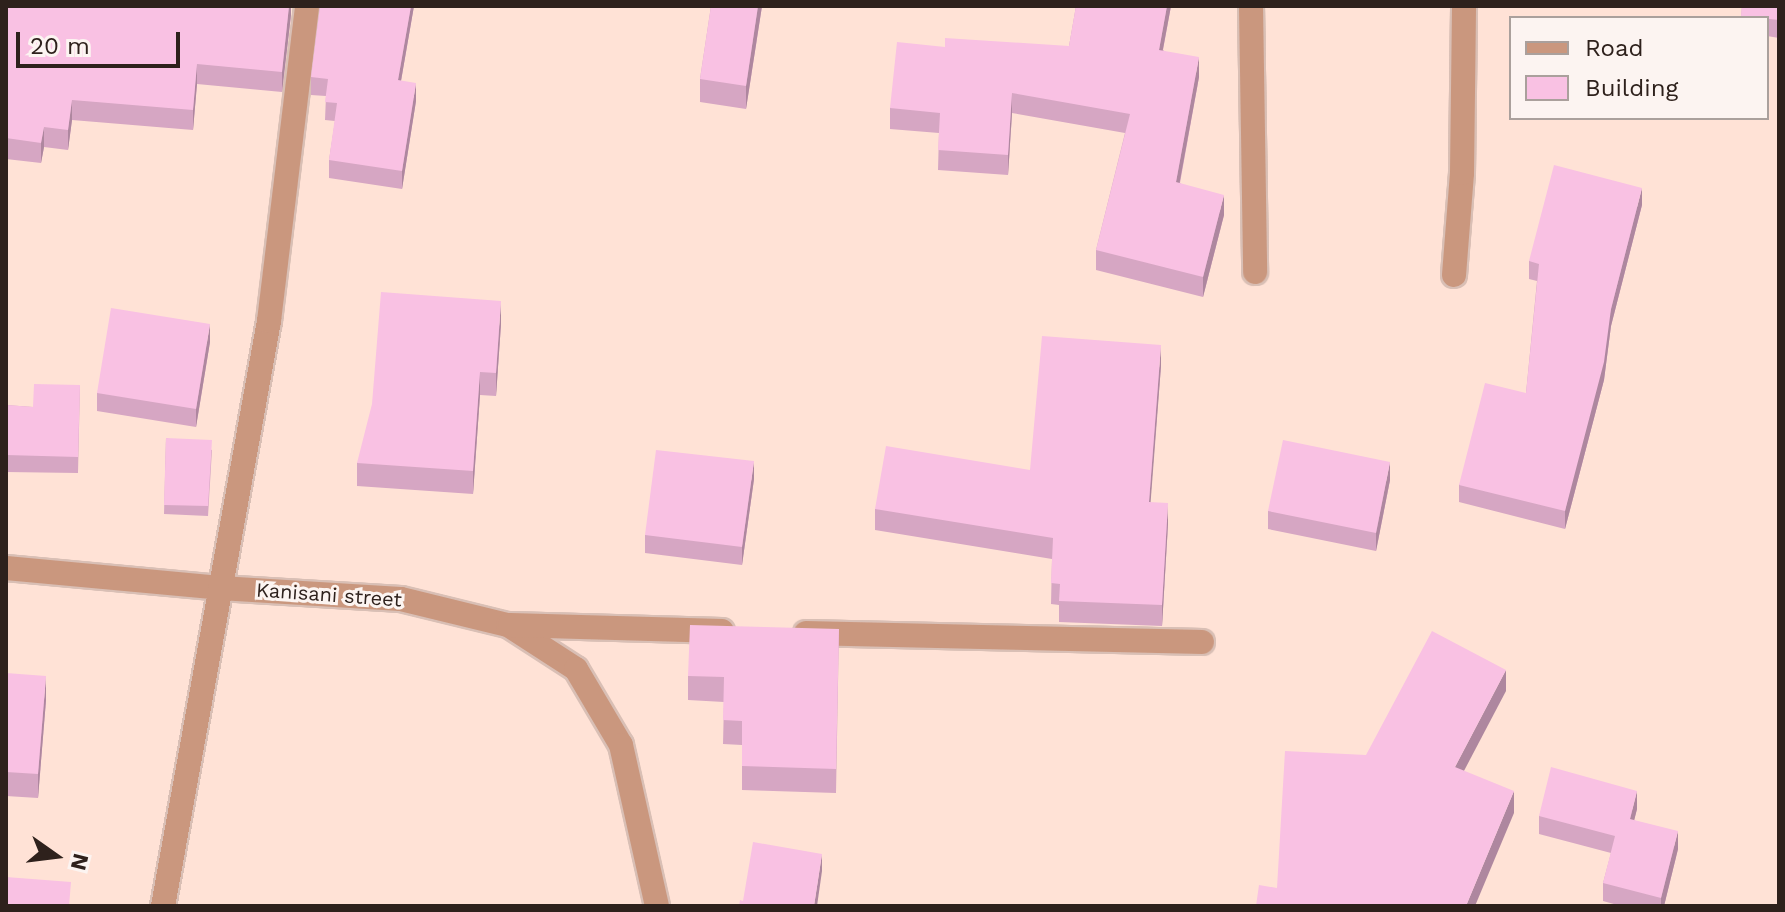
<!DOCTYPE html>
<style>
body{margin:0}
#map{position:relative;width:1785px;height:912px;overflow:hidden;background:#ffe2d6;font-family:"Work Sans",sans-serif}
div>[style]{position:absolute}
.roads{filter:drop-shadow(2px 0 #d9bfb5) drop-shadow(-2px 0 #d9bfb5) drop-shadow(0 2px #d9bfb5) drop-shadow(0 -2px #d9bfb5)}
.minor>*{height:24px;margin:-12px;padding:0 12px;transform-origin:12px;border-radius:12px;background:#ca977e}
.wall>*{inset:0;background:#d6a6c3}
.shaded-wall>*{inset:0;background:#ae879f}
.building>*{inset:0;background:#f9c1e3}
span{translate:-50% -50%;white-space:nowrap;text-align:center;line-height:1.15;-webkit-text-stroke:6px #fcf4f1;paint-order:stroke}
.street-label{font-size:20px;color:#2e211c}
.frame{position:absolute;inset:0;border:8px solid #2e211c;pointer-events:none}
.legend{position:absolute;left:1509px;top:16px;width:260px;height:104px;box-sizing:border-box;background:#fcf4f1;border:2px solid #aaa09c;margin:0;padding:10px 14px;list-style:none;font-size:24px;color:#2e211c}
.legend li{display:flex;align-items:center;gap:16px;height:40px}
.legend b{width:40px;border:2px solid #aaa09c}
.north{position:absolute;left:16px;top:816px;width:80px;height:80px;-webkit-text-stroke:6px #fcf4f1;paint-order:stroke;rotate:104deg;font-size:22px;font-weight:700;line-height:32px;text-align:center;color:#2e211c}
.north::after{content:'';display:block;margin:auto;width:28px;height:36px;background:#2e211c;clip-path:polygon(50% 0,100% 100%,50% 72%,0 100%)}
.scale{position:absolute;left:16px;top:32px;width:164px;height:36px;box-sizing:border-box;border:4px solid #2e211c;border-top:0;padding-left:10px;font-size:24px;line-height:28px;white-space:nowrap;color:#2e211c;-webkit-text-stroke:6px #fcf4f1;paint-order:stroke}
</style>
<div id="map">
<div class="roads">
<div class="minor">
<div style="left:1251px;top:6px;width:266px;rotate:89.1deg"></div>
<div style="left:1454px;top:275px;width:102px;rotate:-85.5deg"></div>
<div style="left:1462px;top:173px;width:167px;rotate:-89.3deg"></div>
<div style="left:6px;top:568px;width:215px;rotate:5.3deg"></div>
<div style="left:220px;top:588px;width:181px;rotate:3.5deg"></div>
<div style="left:401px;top:599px;width:110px;rotate:13.7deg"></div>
<div style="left:508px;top:625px;width:81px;rotate:32.9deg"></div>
<div style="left:576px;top:669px;width:88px;rotate:59.4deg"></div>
<div style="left:621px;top:745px;width:165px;rotate:77.4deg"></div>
<div style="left:510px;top:625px;width:212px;rotate:1.6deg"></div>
<div style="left:806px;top:633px;width:396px;rotate:1.3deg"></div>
<div style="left:163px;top:906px;width:595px;rotate:-79.73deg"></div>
<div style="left:269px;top:321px;width:317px;rotate:-83.1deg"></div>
</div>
</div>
<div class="wall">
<div style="clip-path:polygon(6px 6px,291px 6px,291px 15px,282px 92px,197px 84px,193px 130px,72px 120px,68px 150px,44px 147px,41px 163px,6px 159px)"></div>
<div style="clip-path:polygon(320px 6px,414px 6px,401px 81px,416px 101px,402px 189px,329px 178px,329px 160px,335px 121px,325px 120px,326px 96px,311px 95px,311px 77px)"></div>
<div style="clip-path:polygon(711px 6px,762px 6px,746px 109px,700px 102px,700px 79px)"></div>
<div style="clip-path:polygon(1076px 6px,1171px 6px,1163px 50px,1199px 77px,1180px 183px,1224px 215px,1203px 297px,1096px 270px,1096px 250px,1125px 133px,1012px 113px,1008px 175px,938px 170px,939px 133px,890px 129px,890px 108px,945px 47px,1069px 46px)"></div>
<div style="clip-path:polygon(1742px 6px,1779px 6px,1779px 38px,1767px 36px,1767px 18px,1741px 18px)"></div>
<div style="clip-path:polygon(1642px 205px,1611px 326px,1604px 380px,1565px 529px,1459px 502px,1459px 485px,1526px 393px,1537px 281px,1529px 279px,1529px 261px)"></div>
<div style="clip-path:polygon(501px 324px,496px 396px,480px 395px,473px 494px,357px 486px,357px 463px)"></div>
<div style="clip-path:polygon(210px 342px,196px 427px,97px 411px,97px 393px)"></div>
<div style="clip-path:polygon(1161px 366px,1150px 502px,1168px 524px,1162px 626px,1059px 622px,1059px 605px,1051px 604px,1052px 559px,875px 530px,875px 509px,1030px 470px)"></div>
<div style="clip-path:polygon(80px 385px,78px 473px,6px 472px,6px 405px,33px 407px)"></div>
<div style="clip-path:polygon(166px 438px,212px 450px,208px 516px,164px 514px)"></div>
<div style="clip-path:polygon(754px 479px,742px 565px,645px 553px,645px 535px)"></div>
<div style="clip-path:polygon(1390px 480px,1376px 551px,1268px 529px,1268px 511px)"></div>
<div style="clip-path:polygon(839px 629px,836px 793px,742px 790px,742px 745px,723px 744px,724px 702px,688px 700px,688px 676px)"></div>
<div style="clip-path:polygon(6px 673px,46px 700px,38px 798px,6px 796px)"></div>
<div style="clip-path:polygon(1637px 809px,1634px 820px,1678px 849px,1664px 906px,1621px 906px,1603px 901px,1603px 883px,1611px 853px,1539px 834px,1539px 816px)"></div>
</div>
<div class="shaded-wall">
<div style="clip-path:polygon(289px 6px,291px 6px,291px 15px,282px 92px,282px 72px)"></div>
<div style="clip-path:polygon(411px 6px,414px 6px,398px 98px,398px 80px)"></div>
<div style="clip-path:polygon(758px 6px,762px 6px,746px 109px,746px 86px)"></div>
<div style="clip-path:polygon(1167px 6px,1171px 6px,1159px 70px,1159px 50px)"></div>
<div style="clip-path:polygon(1199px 57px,1199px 77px,1176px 202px,1176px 182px)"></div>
<div style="clip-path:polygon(197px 64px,197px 84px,193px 130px,193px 110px)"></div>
<div style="clip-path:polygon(416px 83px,416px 101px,402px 189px,402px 171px)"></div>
<div style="clip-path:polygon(1012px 93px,1012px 113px,1008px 175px,1008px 155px)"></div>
<div style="clip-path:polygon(72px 100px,72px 120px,68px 150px,68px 130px)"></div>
<div style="clip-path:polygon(44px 127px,44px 147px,41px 163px,41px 143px)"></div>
<div style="clip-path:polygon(1642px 188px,1642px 205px,1611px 326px,1604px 380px,1565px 529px,1565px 511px,1611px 309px)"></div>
<div style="clip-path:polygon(1224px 195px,1224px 215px,1203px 297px,1203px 277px)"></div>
<div style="clip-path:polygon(501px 301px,501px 324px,496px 396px,496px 373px)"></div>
<div style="clip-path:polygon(210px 324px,210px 342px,196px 427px,196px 409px)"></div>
<div style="clip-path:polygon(1161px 345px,1161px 366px,1149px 523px,1149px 502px)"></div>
<div style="clip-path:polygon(480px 372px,480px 395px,473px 494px,473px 471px)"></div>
<div style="clip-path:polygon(754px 461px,754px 479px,742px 565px,742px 547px)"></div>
<div style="clip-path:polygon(1390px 462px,1390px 480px,1376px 551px,1376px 533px)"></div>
<div style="clip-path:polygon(1168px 503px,1168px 524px,1162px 626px,1162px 605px)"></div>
<div style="clip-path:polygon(1506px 670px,1506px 691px,1455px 788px,1455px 767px)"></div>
<div style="clip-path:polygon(46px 676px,46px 700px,38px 798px,38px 774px)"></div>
<div style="clip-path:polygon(1514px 791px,1514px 813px,1475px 906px,1466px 906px)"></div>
<div style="clip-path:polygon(1637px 791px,1637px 809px,1630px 837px,1630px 819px)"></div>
<div style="clip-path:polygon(1678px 831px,1678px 849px,1664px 906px,1661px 906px,1661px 898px)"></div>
<div style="clip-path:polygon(822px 854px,822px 871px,817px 906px,814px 906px)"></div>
</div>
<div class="building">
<div style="clip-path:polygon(6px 6px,289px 6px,282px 72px,197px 64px,193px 110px,72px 100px,68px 130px,44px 127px,41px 143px,6px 138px)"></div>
<div style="clip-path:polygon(320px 6px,411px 6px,398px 80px,416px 83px,402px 171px,329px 160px,337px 103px,325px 102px,328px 79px,311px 77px)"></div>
<div style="clip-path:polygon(711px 6px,758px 6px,746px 86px,700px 79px)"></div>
<div style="clip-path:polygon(1076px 6px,1167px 6px,1159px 50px,1199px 57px,1176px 182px,1224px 195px,1203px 277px,1096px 250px,1130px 114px,1012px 93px,1008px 155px,938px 150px,940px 113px,890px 108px,897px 42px,945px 47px,945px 38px,1069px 46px)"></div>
<div style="clip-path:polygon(1742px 6px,1779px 6px,1779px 20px,1741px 16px)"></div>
<div style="clip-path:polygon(1554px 165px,1642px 188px,1611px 309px,1604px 362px,1565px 511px,1459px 485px,1485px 383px,1526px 393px,1539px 264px,1529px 261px)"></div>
<div style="clip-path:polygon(381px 292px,501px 301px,496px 373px,480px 372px,473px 471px,357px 463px,372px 404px)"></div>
<div style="clip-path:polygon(111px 308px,210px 324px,196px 409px,97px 393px)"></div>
<div style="clip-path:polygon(1042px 336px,1161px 345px,1149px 502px,1168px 503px,1162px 605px,1059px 601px,1060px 584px,1051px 583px,1053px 538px,875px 509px,886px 446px,1030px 470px)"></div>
<div style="clip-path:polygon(34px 384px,80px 385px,78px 457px,6px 455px,6px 405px,33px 407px)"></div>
<div style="clip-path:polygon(166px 438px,212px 440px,208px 506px,164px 505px)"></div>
<div style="clip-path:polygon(1283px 440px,1390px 462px,1376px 533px,1268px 511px)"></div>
<div style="clip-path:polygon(656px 450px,754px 461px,742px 547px,645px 535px)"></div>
<div style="clip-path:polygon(690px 625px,839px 629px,836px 769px,742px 766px,742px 721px,723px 720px,724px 677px,688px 676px)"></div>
<div style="clip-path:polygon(1432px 631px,1506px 670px,1455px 767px,1514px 791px,1466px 906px,1256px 906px,1259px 885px,1277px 888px,1285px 751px,1366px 755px)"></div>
<div style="clip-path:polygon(6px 673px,46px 676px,38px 774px,6px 772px)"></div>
<div style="clip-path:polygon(1551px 767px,1637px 791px,1630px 819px,1678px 831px,1661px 898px,1603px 883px,1615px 836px,1539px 816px)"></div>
<div style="clip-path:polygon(753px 842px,822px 854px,814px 906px,739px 906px,740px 900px,743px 901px)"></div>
<div style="clip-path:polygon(6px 877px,71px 882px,69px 906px,6px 906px)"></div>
</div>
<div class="street-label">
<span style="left:329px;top:595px;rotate:4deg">Kanisani street</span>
</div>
<div class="frame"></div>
<ul class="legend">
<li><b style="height:10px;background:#ca977e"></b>Road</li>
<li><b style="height:22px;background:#f9c1e3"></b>Building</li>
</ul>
<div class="north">N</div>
<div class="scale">20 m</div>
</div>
